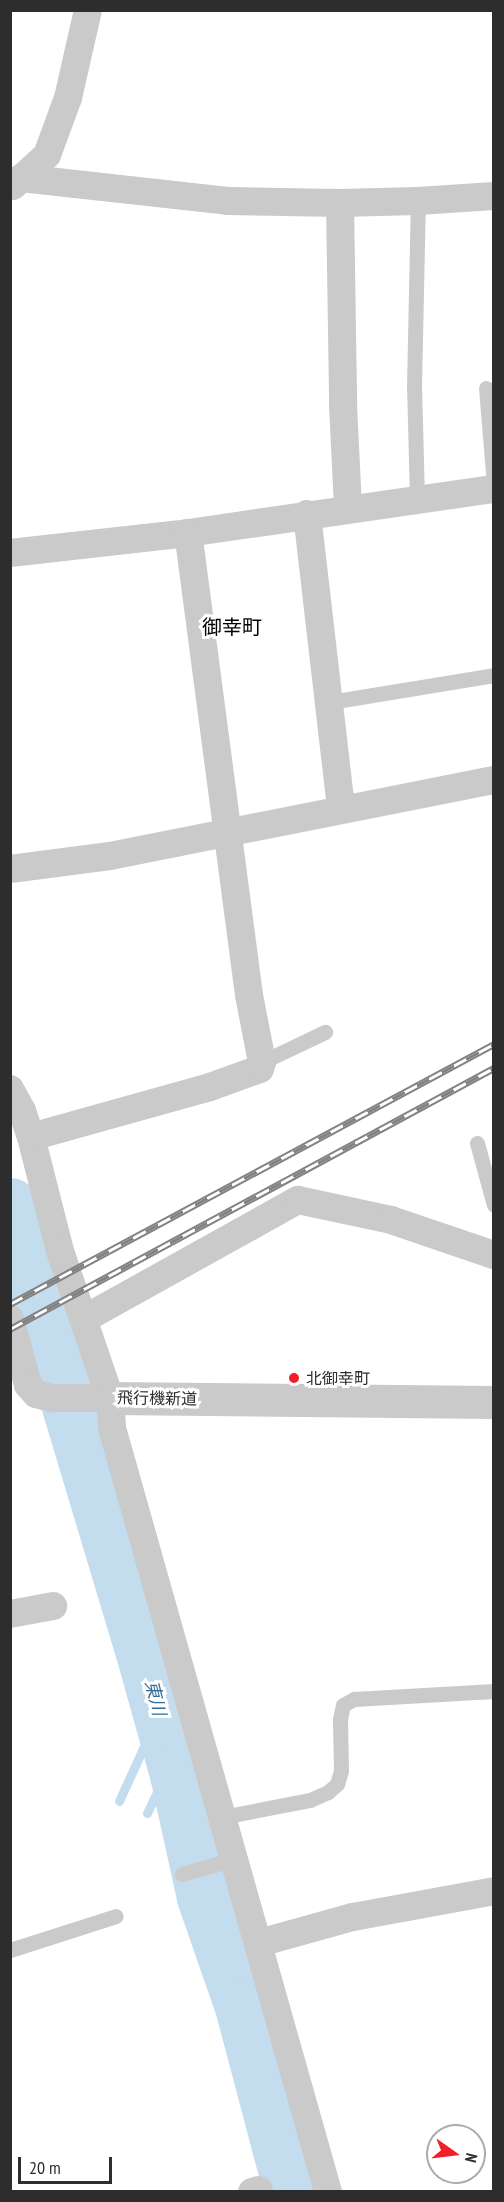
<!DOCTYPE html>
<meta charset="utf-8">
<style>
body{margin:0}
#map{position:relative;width:504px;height:2202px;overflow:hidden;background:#fff;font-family:"PT Sans Narrow","Noto Sans JP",sans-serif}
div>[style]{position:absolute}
.stream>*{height:9px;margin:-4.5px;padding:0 4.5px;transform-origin:4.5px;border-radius:4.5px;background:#c3dcee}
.river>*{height:57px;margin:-28.5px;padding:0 28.5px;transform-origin:28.5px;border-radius:28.5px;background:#c3dcee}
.service>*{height:15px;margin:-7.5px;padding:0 7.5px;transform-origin:7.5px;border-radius:7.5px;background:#cacaca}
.minor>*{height:28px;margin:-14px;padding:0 14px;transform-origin:14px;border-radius:14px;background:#cacaca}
.tertiary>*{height:33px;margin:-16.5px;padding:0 16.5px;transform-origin:16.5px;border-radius:16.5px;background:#cacaca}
.rail>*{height:7px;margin-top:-3.5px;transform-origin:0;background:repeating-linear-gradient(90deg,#fff 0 14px,#828282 0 28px);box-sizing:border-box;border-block:2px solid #828282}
.dots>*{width:16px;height:16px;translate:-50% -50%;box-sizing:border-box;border:3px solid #fff;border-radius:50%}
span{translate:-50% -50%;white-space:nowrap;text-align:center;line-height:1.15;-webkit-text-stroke:6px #fff;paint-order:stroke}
.poi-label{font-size:16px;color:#2d2d2d}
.left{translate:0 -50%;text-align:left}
.street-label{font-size:16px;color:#2d2d2d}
.water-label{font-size:18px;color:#356c96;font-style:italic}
.quarter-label{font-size:20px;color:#000}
.frame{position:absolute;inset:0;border:12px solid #2d2d2d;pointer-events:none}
.north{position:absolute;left:426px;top:2124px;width:60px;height:60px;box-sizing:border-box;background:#fff;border:2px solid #ababab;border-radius:50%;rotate:104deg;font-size:16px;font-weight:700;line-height:24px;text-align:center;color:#2d2d2d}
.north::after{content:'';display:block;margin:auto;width:21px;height:27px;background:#f41f26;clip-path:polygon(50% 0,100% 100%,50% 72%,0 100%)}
.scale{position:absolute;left:18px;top:2157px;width:94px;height:27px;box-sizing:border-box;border:3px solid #2d2d2d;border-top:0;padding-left:8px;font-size:18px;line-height:21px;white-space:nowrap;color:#2d2d2d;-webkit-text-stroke:4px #fff;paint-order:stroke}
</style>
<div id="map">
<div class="stream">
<div style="left:119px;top:1801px;width:99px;rotate:-65.5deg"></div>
<div style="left:147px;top:1813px;width:60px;rotate:-64.3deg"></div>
</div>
<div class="river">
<div style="left:10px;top:1206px;width:477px;rotate:73.3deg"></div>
<div style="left:147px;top:1663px;width:115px;rotate:74.4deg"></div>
<div style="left:178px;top:1774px;width:126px;rotate:77.6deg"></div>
<div style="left:205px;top:1897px;width:115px;rotate:70.8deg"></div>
<div style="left:243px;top:2006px;width:192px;rotate:75.2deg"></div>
</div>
<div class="service">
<div style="left:486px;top:388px;width:97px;rotate:85.3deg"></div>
<div style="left:417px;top:499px;width:112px;rotate:-91.5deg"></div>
<div style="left:414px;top:387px;width:186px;rotate:-88.8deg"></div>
<div style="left:330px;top:702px;width:166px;rotate:-9.3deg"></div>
<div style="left:262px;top:1062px;width:70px;rotate:-25.5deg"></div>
<div style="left:477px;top:1143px;width:64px;rotate:74.7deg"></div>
<div style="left:222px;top:1817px;width:90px;rotate:-10.9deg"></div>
<div style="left:310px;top:1800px;width:20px;rotate:-24deg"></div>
<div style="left:328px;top:1792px;width:12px;rotate:-42deg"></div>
<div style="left:337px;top:1784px;width:14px;rotate:-73deg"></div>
<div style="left:341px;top:1771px;width:52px;rotate:-91.1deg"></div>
<div style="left:340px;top:1719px;width:14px;rotate:-78deg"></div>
<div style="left:343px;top:1705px;width:13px;rotate:-29deg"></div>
<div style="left:354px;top:1699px;width:140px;rotate:-3.3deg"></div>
<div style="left:182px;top:1874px;width:54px;rotate:-16.1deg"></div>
<div style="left:10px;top:1950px;width:111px;rotate:-17.8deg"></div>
</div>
<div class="minor">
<div style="left:21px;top:178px;width:208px;rotate:6.3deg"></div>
<div style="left:228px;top:201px;width:112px;rotate:1deg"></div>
<div style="left:340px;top:203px;width:78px;rotate:-1.5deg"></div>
<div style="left:418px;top:201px;width:76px;rotate:-3.8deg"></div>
<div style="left:13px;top:186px;width:46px;rotate:-42.4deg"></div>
<div style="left:47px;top:155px;width:61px;rotate:-69.8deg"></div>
<div style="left:68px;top:98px;width:90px;rotate:-77.2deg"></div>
<div style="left:340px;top:203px;width:202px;rotate:89.1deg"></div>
<div style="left:343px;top:405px;width:103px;rotate:87.2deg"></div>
<div style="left:307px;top:514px;width:297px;rotate:83.4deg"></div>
<div style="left:10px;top:553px;width:179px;rotate:-6.4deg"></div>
<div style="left:188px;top:533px;width:309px;rotate:-8.2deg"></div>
<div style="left:10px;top:869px;width:101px;rotate:-7.4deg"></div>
<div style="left:110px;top:856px;width:391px;rotate:-11.2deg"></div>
<div style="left:10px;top:1089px;width:25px;rotate:61deg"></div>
<div style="left:22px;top:1111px;width:28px;rotate:71deg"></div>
<div style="left:31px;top:1137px;width:118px;rotate:75.7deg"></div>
<div style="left:60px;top:1251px;width:155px;rotate:71.2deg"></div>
<div style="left:110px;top:1398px;width:30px;rotate:86deg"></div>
<div style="left:112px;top:1428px;width:794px;rotate:74.21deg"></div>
<div style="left:31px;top:1137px;width:186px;rotate:-15.6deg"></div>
<div style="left:210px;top:1087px;width:53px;rotate:-19.8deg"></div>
<div style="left:260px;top:1069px;width:7px;rotate:-74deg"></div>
<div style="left:262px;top:1062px;width:68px;rotate:-101deg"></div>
<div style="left:249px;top:995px;width:466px;rotate:-97.5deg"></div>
<div style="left:10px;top:1319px;width:68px;rotate:74.7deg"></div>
<div style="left:28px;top:1385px;width:12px;rotate:48deg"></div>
<div style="left:36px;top:1394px;width:16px;rotate:15deg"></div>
<div style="left:51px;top:1398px;width:59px"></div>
<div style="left:84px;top:1319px;width:245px;rotate:-29.1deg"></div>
<div style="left:298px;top:1200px;width:95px;rotate:12.1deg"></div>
<div style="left:391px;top:1220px;width:109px;rotate:18.8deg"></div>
<div style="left:10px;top:1614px;width:44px;rotate:-10.5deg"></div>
<div style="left:259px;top:1943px;width:98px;rotate:-15.5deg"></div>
<div style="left:353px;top:1917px;width:143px;rotate:-10.4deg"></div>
<div style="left:252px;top:2192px;width:7px;rotate:-16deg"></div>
</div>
<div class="tertiary">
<div style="left:110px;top:1398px;width:384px;rotate:0.6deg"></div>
</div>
<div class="rail">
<div style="left:10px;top:1304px;width:549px;rotate:-28.24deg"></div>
<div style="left:10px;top:1329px;width:550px;rotate:-28.34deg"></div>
</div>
<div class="dots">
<div style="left:294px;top:1378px;background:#f41f26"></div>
</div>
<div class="poi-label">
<span class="left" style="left:306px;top:1378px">北御幸町</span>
</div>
<div class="street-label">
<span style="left:157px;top:1398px;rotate:1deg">飛行機新道</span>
</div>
<div class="water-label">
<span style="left:155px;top:1698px;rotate:76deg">東川</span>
</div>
<div class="quarter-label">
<span style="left:232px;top:627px">御幸町</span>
</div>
<div class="frame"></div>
<div class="north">N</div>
<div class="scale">20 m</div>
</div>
